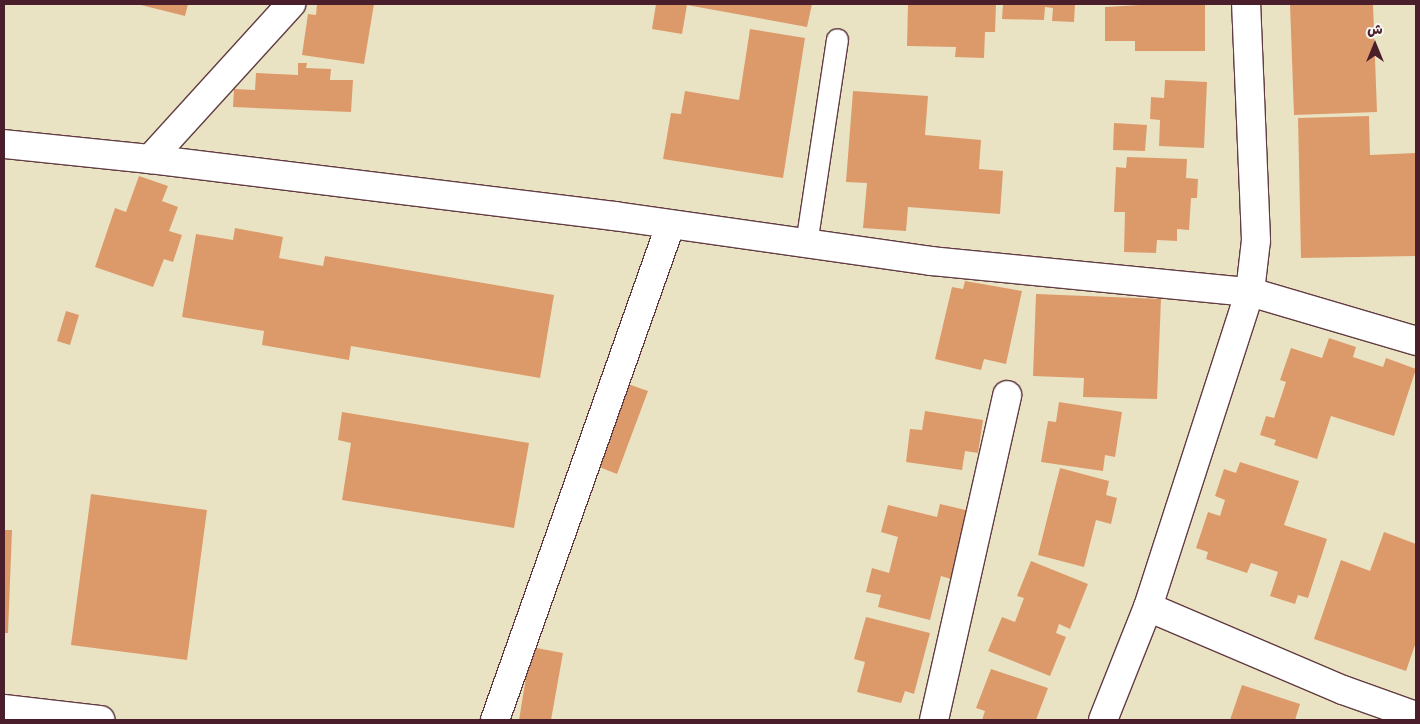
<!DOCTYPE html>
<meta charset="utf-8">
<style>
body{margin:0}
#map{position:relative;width:1420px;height:724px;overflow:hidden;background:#eae3c3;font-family:"Architects Daughter","Playpen Sans Arabic",sans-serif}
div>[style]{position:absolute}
.building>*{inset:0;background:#dc9a6b}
.roads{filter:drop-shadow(1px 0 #623c42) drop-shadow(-1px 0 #623c42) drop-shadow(0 1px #623c42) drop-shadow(0 -1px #623c42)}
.service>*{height:21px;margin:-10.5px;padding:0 10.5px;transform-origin:10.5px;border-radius:10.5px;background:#fff}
.minor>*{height:28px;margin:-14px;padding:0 14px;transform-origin:14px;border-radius:14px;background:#fff}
span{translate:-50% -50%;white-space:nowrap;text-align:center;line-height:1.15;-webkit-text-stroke:4px #f6f6f2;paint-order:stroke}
.frame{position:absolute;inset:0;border:5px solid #4a1f2b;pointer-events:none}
.north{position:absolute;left:1350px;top:20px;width:50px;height:50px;-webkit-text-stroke:4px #f6f6f2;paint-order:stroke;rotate:0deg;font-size:14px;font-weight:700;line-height:20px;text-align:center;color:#4a1f2b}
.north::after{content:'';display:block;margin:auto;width:18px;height:22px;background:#4a1f2b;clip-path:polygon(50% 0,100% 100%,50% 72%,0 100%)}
</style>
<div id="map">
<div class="building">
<div style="clip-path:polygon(137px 4px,188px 4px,185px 16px)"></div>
<div style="clip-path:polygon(317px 4px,374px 4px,364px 64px,302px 55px,308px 14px,316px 15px)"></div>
<div style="clip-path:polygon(656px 4px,812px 4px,807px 27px,687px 5px,682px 34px,652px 29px)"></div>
<div style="clip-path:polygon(908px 4px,996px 4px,995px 32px,985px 32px,984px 58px,955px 57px,956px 47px,907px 46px)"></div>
<div style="clip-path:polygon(1003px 4px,1075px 4px,1074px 22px,1052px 21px,1053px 8px,1045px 7px,1044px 20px,1002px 19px)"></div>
<div style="clip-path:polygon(1157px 4px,1205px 4px,1205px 51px,1135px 51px,1135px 41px,1105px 41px,1105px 7px)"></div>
<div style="clip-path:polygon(1290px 4px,1373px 4px,1377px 112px,1294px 115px)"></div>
<div style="clip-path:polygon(750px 29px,805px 38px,783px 178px,663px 159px,671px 113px,681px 114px,685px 91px,739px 100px)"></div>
<div style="clip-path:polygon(298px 63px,307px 63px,306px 68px,331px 69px,330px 80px,353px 80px,351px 112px,233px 107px,234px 89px,255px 90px,256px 73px,298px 75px)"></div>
<div style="clip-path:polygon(1165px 80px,1207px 82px,1204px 148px,1159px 146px,1160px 120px,1150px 119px,1151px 97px,1164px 98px)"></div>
<div style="clip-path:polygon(853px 91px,928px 96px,925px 135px,981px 140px,979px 169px,1003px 171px,1000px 214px,908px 207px,906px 231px,863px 228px,867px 183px,846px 182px)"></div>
<div style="clip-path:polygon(1369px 116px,1370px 155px,1416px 153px,1416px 256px,1301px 258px,1298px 118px)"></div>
<div style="clip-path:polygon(1114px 123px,1147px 125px,1145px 151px,1113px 150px)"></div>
<div style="clip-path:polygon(1127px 157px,1187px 159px,1186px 178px,1198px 179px,1197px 198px,1191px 198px,1189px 230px,1177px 229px,1177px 241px,1157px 240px,1156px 253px,1124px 252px,1125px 212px,1114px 212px,1116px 167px,1126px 168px)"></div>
<div style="clip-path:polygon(139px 176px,168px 186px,162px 201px,178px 207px,169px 231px,182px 235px,173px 262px,164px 259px,153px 287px,95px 267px,115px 208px,126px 212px)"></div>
<div style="clip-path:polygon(235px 228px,283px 237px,279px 258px,323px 266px,325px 256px,554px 295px,540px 378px,351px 346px,349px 360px,262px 345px,264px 331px,182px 317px,196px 234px,233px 240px)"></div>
<div style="clip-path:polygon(965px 281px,1022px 291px,1006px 364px,984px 359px,981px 370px,935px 359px,952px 287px,963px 289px)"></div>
<div style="clip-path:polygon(1036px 294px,1161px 299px,1157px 399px,1083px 397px,1084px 378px,1033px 376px)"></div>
<div style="clip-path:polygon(66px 311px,79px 315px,70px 345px,57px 341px)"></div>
<div style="clip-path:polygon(1329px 338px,1356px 347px,1353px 357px,1383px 367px,1386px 358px,1416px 369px,1394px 436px,1331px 416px,1317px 459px,1274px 445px,1276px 440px,1260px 435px,1266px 416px,1274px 418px,1286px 382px,1280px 380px,1291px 348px,1322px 358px)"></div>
<div style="clip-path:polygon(625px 383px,648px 391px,617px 474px,594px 465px)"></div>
<div style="clip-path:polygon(1059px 402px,1122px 412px,1115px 457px,1105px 455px,1103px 471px,1041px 462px,1048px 421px,1056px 422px)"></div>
<div style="clip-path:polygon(925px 411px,983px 420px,978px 453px,965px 451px,962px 470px,906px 462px,910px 429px,922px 430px)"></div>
<div style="clip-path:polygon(342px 412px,529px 443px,514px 528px,342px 500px,351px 443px,338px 440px)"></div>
<div style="clip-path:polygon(1240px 462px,1299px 481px,1284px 525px,1327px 539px,1308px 598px,1298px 595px,1295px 604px,1270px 596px,1278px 572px,1251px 563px,1247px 573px,1206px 559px,1208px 552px,1196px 548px,1208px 512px,1220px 516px,1225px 500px,1215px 496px,1224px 469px,1236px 473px)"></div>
<div style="clip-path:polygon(1060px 468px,1109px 481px,1106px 495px,1117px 498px,1111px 524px,1096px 520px,1084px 567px,1038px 555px)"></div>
<div style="clip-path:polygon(91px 494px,207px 510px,187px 660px,71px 645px)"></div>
<div style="clip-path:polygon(940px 504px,970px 511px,954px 580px,941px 576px,930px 620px,878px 607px,881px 595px,866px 592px,872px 568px,889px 573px,898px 537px,881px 532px,888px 505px,937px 517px)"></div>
<div style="clip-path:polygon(4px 530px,12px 530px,8px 633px,4px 633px)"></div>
<div style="clip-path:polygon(1384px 532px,1416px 544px,1416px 642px,1406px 671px,1314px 639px,1341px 560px,1370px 571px)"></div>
<div style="clip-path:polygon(1031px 561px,1088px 584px,1070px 629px,1059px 624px,1056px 633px,1066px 637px,1050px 676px,988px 651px,1002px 617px,1015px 622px,1024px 598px,1017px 596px)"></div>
<div style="clip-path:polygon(866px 617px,930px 633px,914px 694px,905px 691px,901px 703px,857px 692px,865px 662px,854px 659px)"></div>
<div style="clip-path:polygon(531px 647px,563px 653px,551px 720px,519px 720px)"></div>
<div style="clip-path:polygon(991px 669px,1048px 688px,1036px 720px,982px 720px,985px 711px,976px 708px)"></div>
<div style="clip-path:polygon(1242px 685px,1300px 704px,1295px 720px,1230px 720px)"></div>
</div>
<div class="roads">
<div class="service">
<div style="left:806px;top:244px;width:207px;rotate:-81.4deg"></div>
</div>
<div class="minor">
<div style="left:4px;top:144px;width:147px;rotate:5.9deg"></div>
<div style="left:150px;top:159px;width:468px;rotate:7deg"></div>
<div style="left:615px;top:216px;width:319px;rotate:8.1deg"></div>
<div style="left:931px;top:261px;width:321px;rotate:5.6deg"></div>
<div style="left:1250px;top:292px;width:173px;rotate:16.4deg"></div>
<div style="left:150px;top:159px;width:210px;rotate:-47.7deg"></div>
<div style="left:1148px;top:607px;width:212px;rotate:23.1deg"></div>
<div style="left:1343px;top:690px;width:77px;rotate:19.6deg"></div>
<div style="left:4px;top:709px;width:97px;rotate:6.5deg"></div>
<div style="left:495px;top:720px;width:524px;rotate:-70.49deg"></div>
<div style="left:934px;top:720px;width:333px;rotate:-77.3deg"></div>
<div style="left:1103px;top:720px;width:122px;rotate:-68.3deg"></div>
<div style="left:1148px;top:607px;width:331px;rotate:-72.1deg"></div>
<div style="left:1250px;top:292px;width:52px;rotate:-83.4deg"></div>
<div style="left:1256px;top:240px;width:236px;rotate:-92.4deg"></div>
</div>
</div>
<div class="frame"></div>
<div class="north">ش</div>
</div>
